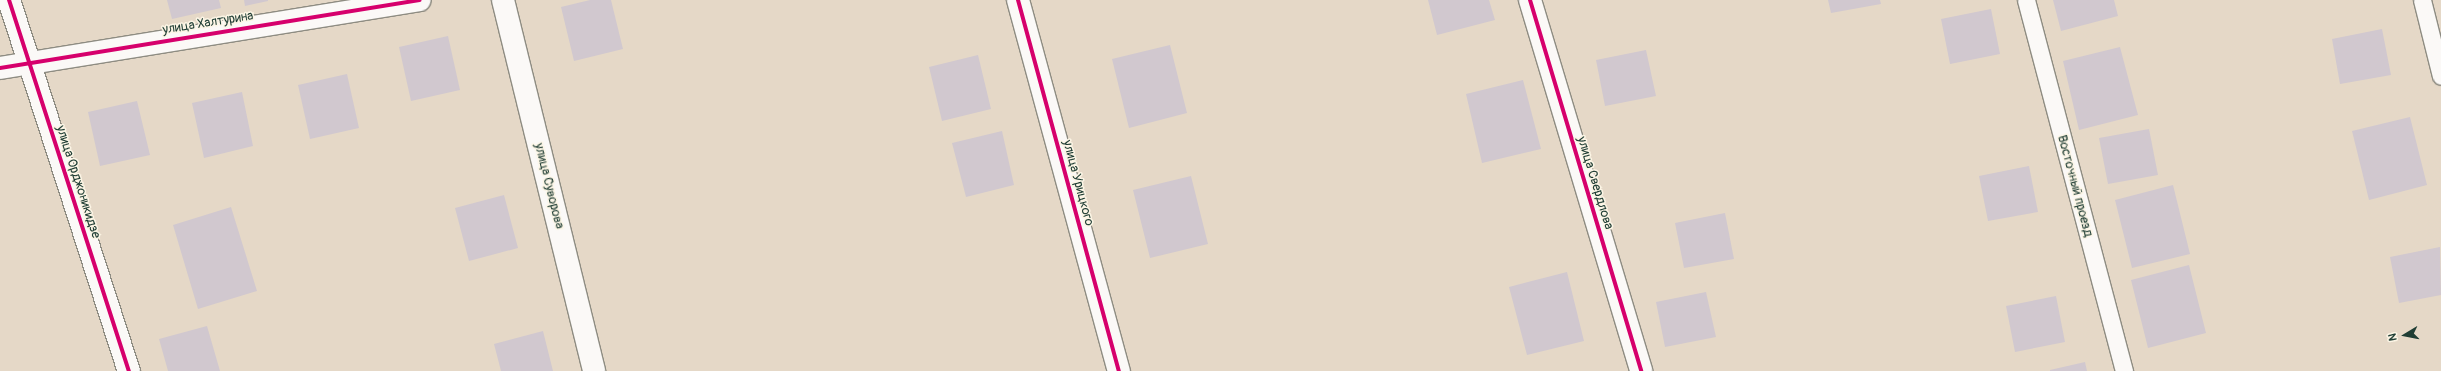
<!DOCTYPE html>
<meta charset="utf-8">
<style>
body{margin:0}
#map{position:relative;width:2441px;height:371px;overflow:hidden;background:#e5d8c7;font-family:Pangolin,sans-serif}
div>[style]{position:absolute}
.building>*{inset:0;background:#d1c8cf}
.roads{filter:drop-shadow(1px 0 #8e8c82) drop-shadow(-1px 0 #8e8c82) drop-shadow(0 1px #8e8c82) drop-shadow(0 -1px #8e8c82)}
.lane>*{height:17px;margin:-8.5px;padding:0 8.5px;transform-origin:8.5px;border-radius:8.5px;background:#fbf9f7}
.street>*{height:22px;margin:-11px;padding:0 11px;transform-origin:11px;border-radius:11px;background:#fbf9f7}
.cycleway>*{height:4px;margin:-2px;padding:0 2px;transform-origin:2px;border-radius:2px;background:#d6006c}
span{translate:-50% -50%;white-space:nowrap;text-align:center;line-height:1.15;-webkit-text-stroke:3px #fcf5e5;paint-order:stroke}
.street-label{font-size:13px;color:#1f3d34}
.north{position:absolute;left:2385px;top:315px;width:40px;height:40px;-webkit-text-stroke:3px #fcf5e5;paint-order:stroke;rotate:260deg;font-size:11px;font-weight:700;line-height:16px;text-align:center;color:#1f3d34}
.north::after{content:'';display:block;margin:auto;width:14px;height:18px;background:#1f3d34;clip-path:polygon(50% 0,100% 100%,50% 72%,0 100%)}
</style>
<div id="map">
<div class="building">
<div style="clip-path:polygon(167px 0,219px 0,221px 8px,172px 19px)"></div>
<div style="clip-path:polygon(244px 0,268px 0,268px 1px,245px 6px)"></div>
<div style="clip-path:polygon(590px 0,611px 0,623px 49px,574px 61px,561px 7px)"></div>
<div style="clip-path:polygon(1428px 0,1489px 0,1495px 20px,1437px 35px)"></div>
<div style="clip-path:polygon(1828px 0,1880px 0,1881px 4px,1831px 13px)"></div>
<div style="clip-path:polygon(2053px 0,2114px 0,2118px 16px,2061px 31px)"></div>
<div style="clip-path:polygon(1991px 9px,2000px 54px,1950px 64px,1941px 19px)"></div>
<div style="clip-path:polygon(2382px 29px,2391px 75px,2340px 84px,2332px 39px)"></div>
<div style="clip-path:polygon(448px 36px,460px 90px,411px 101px,399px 47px)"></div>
<div style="clip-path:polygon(1170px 45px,1187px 113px,1129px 128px,1112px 59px)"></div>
<div style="clip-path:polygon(2120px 47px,2138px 115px,2079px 130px,2063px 61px)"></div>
<div style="clip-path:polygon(1646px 50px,1656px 96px,1605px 106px,1596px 60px)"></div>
<div style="clip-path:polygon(978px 55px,991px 109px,942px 121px,929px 67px)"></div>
<div style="clip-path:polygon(347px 74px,359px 128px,310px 139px,298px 85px)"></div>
<div style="clip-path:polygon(1523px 80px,1541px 149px,1482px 163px,1466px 94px)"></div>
<div style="clip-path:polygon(242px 92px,253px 146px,204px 158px,192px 103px)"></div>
<div style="clip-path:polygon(137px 101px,150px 155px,100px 166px,88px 112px)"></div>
<div style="clip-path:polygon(2410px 117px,2427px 185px,2369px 200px,2352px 131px)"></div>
<div style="clip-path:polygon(2149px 129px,2158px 175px,2108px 184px,2099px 138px)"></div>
<div style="clip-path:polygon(1002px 131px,1014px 185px,966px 197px,952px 143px)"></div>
<div style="clip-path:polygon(2029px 166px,2038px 212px,1988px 221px,1979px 176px)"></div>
<div style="clip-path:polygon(1191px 176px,1208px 244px,1150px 258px,1133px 190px)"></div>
<div style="clip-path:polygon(2173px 185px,2190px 254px,2132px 268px,2115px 200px)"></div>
<div style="clip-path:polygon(504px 195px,518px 248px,469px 261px,455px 208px)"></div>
<div style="clip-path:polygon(231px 207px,257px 291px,198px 309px,173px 225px)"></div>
<div style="clip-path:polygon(1725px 213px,1734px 259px,1684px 268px,1675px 223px)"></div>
<div style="clip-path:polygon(2440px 247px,2441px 295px,2399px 303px,2390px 257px)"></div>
<div style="clip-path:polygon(2189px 265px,2206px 333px,2148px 348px,2131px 280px)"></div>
<div style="clip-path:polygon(1567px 272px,1584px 341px,1527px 355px,1509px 287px)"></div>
<div style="clip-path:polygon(1706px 292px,1716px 337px,1665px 347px,1656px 302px)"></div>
<div style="clip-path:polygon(2056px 296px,2065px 342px,2015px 352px,2006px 306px)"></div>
<div style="clip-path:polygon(207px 326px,220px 371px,168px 371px,159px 339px)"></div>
<div style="clip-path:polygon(543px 331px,553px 371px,501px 371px,494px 344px)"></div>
<div style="clip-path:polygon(2085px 362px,2087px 371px,2050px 371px,2050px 370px)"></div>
</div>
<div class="roads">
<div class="lane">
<div style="left:2026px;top:0;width:384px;rotate:75.2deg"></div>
<div style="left:2422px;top:0;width:78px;rotate:76deg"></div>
</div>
<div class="street">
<div style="left:9px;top:0;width:390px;rotate:72.1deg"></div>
<div style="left:503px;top:0;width:382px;rotate:76.2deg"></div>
<div style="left:1018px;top:0;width:385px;rotate:74.8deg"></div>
<div style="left:1530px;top:0;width:387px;rotate:73.3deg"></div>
<div style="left:0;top:68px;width:425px;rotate:-9.2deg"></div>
</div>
</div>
<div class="cycleway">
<div style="left:9px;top:0;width:390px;rotate:72.1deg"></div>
<div style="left:1018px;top:0;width:385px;rotate:74.8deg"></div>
<div style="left:1530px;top:0;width:387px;rotate:73.3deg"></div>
<div style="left:0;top:68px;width:425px;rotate:-9.2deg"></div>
</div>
<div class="street-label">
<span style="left:208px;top:23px;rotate:-9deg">улица Халтурина</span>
<span style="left:78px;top:182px;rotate:72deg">улица Орджоникидзе</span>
<span style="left:1078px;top:183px;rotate:75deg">улица Урицкого</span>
<span style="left:1595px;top:183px;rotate:73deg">улица Свердлова</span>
<span style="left:549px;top:186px;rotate:76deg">улица Суворова</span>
<span style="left:2075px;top:186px;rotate:75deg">Восточный проезд</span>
</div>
<div class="north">N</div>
</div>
